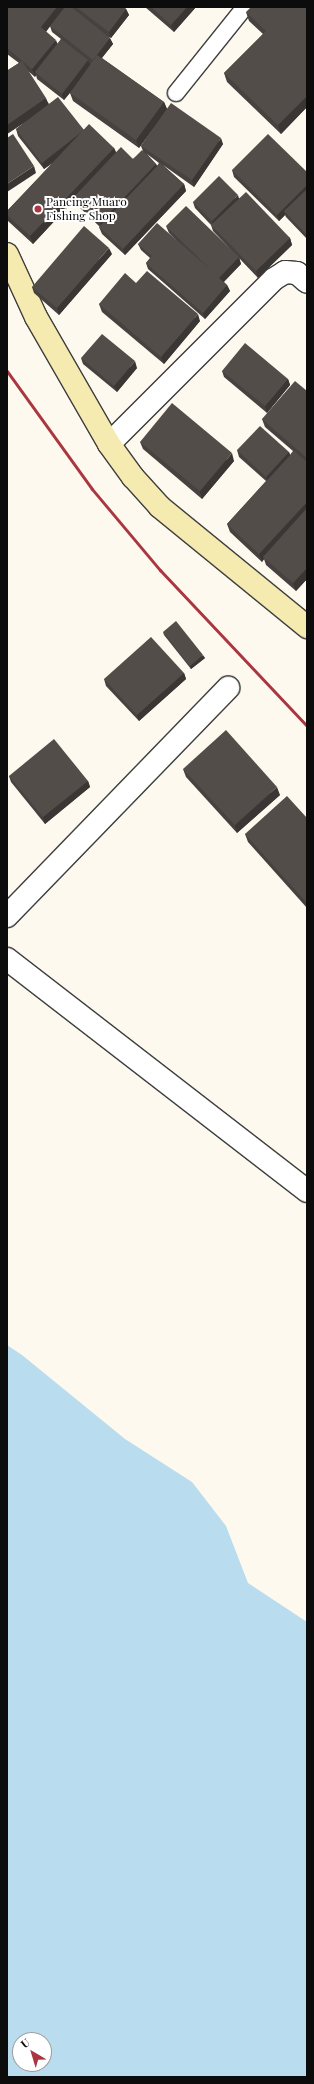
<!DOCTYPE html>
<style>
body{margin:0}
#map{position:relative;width:314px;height:2084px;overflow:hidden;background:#fdf9ee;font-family:"Playfair Display",serif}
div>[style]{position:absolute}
.water>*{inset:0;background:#b9dcee}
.roads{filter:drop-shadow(1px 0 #3f3f3f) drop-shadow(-1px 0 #3f3f3f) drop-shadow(0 1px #3f3f3f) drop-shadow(0 -1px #3f3f3f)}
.lane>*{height:16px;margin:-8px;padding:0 8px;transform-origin:8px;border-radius:8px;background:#fff}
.street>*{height:22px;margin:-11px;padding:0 11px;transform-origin:11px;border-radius:11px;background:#fff}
.secondary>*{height:22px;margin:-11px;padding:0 11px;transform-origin:11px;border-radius:11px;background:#f5ebb1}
.rail>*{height:3px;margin:-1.5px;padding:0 1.5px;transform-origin:1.5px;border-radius:1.5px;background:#aa3640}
.wall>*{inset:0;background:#474240}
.shaded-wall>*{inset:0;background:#3a3634}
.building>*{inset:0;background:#534d4a}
.dots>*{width:11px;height:11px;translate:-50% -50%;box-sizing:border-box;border:2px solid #fff;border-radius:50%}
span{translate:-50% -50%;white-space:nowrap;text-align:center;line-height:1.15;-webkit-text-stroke:4px #fff;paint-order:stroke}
.poi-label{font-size:12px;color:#0c0c0c}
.left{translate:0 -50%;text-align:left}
.frame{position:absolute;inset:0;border:8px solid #0c0c0c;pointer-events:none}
.north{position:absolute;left:12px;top:2032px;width:40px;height:40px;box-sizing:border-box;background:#fff;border:1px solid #9e9e9e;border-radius:50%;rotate:322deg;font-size:11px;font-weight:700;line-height:16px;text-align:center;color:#0c0c0c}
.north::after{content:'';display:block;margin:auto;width:14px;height:18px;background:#aa3640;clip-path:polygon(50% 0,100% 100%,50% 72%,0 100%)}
</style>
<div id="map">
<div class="water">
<div style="clip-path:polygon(evenodd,7px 1345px,22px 1355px,125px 1439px,192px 1482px,226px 1526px,248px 1583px,307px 1622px,307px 2077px,7px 2077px,7px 1345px,20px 2040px,44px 2040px,44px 2064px,20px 2064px,20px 2040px)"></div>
</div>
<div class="roads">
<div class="lane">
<div style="left:176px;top:93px;width:110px;rotate:-51.3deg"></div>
</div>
<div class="street">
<div style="left:109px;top:444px;width:233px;rotate:-45deg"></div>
<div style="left:274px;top:279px;width:13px;rotate:-32deg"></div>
<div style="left:285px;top:272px;width:12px;rotate:5deg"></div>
<div style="left:297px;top:273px;width:13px;rotate:42deg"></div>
<div style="left:7px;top:916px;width:318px;rotate:-45.9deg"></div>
<div style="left:7px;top:959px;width:379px;rotate:37.7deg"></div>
</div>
<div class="secondary">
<div style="left:7px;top:254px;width:69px;rotate:65.3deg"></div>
<div style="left:36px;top:317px;width:146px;rotate:60.1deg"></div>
<div style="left:109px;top:444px;width:41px;rotate:54deg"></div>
<div style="left:133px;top:477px;width:40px;rotate:48deg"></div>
<div style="left:160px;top:507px;width:190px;rotate:39.2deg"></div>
</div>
</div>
<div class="rail">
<div style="left:7px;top:371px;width:145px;rotate:54.2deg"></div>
<div style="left:92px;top:489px;width:106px;rotate:50deg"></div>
<div style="left:160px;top:570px;width:214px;rotate:46.7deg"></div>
</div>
<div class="wall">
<div style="clip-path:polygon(evenodd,7px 7px,124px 7px,126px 9px,129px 15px,111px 38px,109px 37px,113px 44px,102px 58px,164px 102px,167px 109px,223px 144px,194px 187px,163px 165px,184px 184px,186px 191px,125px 255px,102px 234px,99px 227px,100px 227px,76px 204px,74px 200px,33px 244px,8px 221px,7px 218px,7px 211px,53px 163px,44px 169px,18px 136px,16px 129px,25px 122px,7px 134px,7px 69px,8px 70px,19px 63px,7px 54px,7px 7px,50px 26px,52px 32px,61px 39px,58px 44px,46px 32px,50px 26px,7px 7px,28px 71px,35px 77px,36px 75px,37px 79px,64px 100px,74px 88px,70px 93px,73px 101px,139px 148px,156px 125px,141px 146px,143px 151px,133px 159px,116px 152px,114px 148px,84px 130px,49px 104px,28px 71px,7px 7px,147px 154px,159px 163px,157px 166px,156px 164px,147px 154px)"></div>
<div style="clip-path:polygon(145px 7px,196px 7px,174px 32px)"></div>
<div style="clip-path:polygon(307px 7px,307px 107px,281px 134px,227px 82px,224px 73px,263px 34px,249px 21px,246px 12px)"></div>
<div style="clip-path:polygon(232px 170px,307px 172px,307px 239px,286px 217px,285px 215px,279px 221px,234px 177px)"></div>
<div style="clip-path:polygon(239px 198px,290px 238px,292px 245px,258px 278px,239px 258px,241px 264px,224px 282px,227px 285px,230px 291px,205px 319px,148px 269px,146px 263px,150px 258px,141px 250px,138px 244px,176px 240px,169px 233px,166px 226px,235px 254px,213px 231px,211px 225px,195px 208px,193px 202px)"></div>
<div style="clip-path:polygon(112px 254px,59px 315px,34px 293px,32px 287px)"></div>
<div style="clip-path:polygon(136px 283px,200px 321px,164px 364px,102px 312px,99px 304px)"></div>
<div style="clip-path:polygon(81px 358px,137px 368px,117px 392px,83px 364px)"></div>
<div style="clip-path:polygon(222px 371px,288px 379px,290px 385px,267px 413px,224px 377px)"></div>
<div style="clip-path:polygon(307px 391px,307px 579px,296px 591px,266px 565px,264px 559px,262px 562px,230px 532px,227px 524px,266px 481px,239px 457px,237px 450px,289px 452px,290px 455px,293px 451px,265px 427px,262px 419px)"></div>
<div style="clip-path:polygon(140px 442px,234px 461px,202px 499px,143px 449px)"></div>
<div style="clip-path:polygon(163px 632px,205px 658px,191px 669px,164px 635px)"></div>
<div style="clip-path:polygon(184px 673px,186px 679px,139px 721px,106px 686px,104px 679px)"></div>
<div style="clip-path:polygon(183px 769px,280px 795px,237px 833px,186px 777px)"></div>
<div style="clip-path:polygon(9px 776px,88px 781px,90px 787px,45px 824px,11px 782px)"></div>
<div style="clip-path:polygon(307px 818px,307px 908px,248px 842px,245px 834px)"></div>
</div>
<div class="shaded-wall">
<div style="clip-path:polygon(57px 7px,66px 7px,43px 35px,41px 27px)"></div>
<div style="clip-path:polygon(187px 7px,196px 7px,174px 32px,171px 25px)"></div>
<div style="clip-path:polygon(126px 9px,129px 15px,111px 38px,109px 32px)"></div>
<div style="clip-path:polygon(110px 38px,113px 44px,95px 66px,93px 60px)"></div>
<div style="clip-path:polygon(56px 40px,59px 48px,35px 72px,36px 75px,35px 77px,32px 69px)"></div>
<div style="clip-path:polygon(88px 60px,91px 67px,64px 100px,62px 94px)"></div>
<div style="clip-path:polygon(307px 96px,307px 107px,281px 134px,278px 125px)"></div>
<div style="clip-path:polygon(46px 98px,49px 106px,7px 134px,7px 125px)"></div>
<div style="clip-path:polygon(164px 102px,167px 109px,139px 148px,136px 140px)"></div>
<div style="clip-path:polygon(84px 130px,86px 136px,44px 169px,42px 163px)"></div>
<div style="clip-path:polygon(221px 138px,223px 144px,194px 187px,192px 180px)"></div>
<div style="clip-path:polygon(114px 148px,117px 155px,73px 198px,74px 200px,33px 244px,30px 236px)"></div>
<div style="clip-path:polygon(156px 164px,159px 170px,102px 229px,100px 223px)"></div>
<div style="clip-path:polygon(34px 166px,36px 173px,7px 192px,7px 184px)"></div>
<div style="clip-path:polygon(184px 184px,186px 191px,125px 255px,123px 249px)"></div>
<div style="clip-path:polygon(307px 185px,307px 193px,284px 211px,285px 215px,279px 221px,277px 215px)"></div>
<div style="clip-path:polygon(238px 195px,240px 202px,214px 227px,212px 221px)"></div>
<div style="clip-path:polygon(290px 238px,292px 245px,258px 278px,256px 271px)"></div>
<div style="clip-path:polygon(109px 248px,112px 254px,59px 315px,57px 308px)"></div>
<div style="clip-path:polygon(239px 257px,241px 264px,221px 284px,219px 278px)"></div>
<div style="clip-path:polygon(227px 285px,230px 291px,205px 319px,203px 313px)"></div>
<div style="clip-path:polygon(198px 314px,200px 321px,164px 364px,161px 357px)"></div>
<div style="clip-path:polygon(135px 361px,137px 368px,117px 392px,114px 386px)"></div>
<div style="clip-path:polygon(288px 379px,290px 385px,267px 413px,265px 406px)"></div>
<div style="clip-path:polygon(289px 452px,291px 458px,268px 483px,266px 477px)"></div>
<div style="clip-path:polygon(232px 453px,234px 461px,202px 499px,200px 491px)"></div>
<div style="clip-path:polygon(307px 502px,307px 512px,263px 557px,264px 559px,262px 562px,259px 554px)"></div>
<div style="clip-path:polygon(307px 568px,307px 579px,296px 591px,293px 583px)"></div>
<div style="clip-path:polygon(203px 655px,205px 658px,191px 669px,190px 666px)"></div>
<div style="clip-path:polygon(184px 673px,186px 679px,139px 721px,137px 715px)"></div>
<div style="clip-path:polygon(88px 781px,90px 787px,45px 824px,43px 817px)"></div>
<div style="clip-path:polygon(277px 787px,280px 795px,237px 833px,235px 825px)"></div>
</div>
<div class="building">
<div style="clip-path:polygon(7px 7px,57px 7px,41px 27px,56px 40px,32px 69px,7px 48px)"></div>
<div style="clip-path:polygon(65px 7px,71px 7px,110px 38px,93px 60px,50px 26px)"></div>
<div style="clip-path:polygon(76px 7px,124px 7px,126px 9px,109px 32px)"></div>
<div style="clip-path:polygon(151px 7px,187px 7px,171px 25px)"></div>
<div style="clip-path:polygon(251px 7px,307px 7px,307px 96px,278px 125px,224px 73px,266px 31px,246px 12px)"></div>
<div style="clip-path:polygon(61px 39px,88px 60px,62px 94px,35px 72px)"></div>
<div style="clip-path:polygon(97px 55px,164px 102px,136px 140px,70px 93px)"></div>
<div style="clip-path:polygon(22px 61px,46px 98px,7px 125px,7px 69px,8px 70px)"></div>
<div style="clip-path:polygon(58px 97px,84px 130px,42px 163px,16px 129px)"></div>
<div style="clip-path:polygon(171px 103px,221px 138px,192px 180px,141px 146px)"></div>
<div style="clip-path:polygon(89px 124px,114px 148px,30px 236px,7px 215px,7px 211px)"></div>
<div style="clip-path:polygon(13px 134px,34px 166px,7px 184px,7px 138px)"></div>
<div style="clip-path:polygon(268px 134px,307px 172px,307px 185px,277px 215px,232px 170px)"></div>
<div style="clip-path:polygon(121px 147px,133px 159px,142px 150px,156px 164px,100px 223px,73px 198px)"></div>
<div style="clip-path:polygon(160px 163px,184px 184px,123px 249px,99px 227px)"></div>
<div style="clip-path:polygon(219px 176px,238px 195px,212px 221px,193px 202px)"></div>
<div style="clip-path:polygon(307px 189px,307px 235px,284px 211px)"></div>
<div style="clip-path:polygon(246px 192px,290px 238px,256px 271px,211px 225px)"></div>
<div style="clip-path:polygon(186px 206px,239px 257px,219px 278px,227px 285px,203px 313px,146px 263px,152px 256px,138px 244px,157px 223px,212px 271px,166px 226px)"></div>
<div style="clip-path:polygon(84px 226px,109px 248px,57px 308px,32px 287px)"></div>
<div style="clip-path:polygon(147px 271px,198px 314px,161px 357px,99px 304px,125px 273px,136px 283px)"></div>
<div style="clip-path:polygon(102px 334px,135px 361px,114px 386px,81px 358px)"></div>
<div style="clip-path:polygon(245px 343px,288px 379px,265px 406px,222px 371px)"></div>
<div style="clip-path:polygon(295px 381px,307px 391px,307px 458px,262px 419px)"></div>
<div style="clip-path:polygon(172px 403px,232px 453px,200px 491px,140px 442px)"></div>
<div style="clip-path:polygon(260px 426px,289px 452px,266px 477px,237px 450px)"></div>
<div style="clip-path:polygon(294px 451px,307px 462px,307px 502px,259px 554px,227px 524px)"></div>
<div style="clip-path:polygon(307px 508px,307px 568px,293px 583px,263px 557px)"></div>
<div style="clip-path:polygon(176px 621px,203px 655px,190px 666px,163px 632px)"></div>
<div style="clip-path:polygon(151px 637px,184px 673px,137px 715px,104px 679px)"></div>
<div style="clip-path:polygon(226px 730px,277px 787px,235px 825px,183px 769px)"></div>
<div style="clip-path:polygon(54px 739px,88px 781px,43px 817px,9px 776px)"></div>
<div style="clip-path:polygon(287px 796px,307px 818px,307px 903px,245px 834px)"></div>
</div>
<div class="dots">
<div style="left:38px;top:209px;background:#aa3640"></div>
</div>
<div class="poi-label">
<span class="left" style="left:46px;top:209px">Pancing Muaro<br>Fishing Shop</span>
</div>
<div class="frame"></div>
<div class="north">U</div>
</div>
